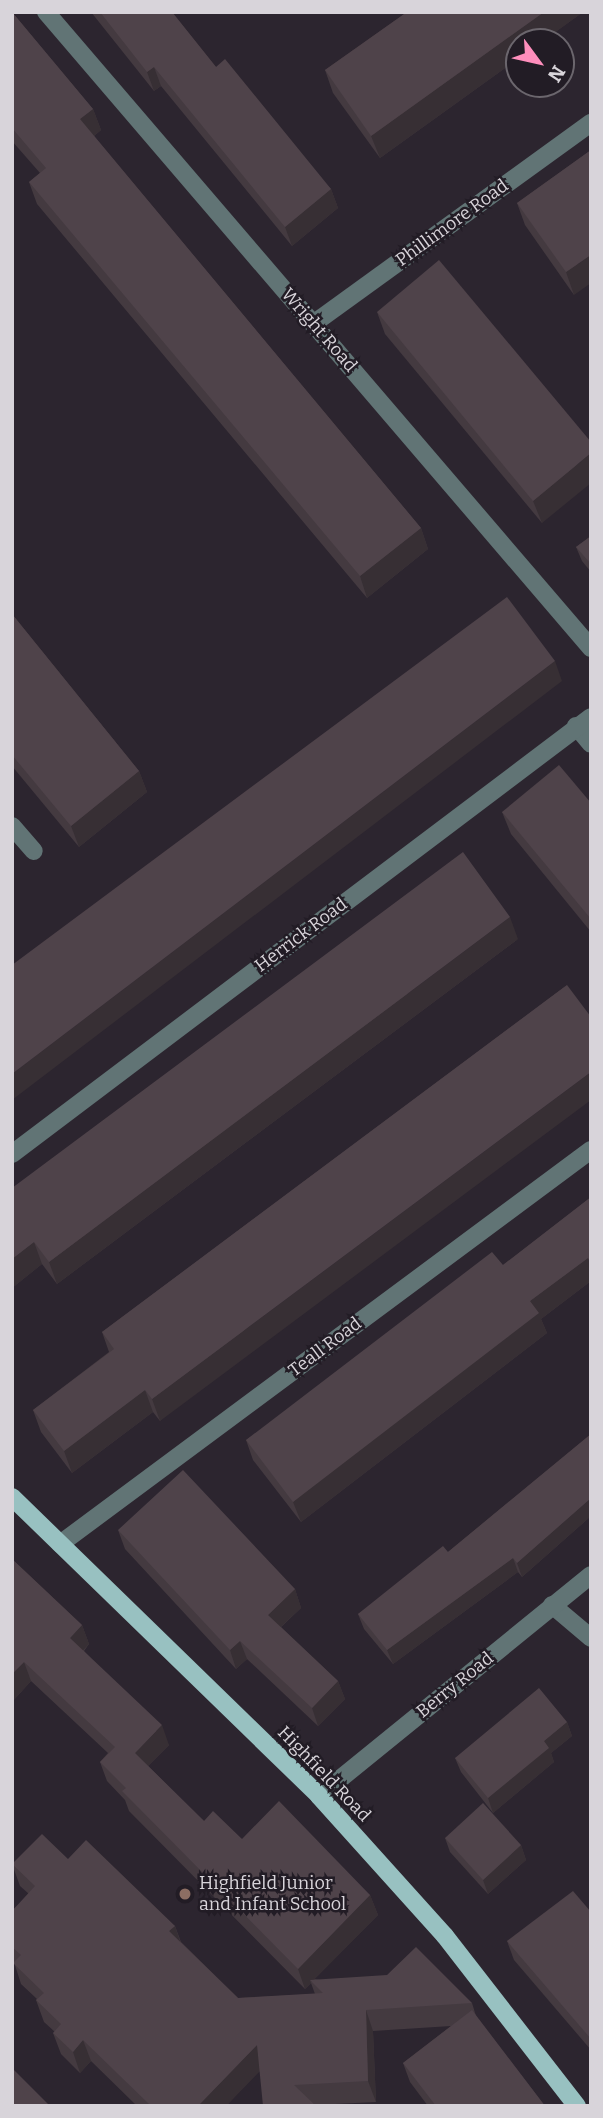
<!DOCTYPE html>
<style>
body{margin:0}
#map{position:relative;width:603px;height:2118px;overflow:hidden;background:#2c252f;font-family:Bitter,serif}
div>[style]{position:absolute}
.minor>*{height:18px;margin:-9px;padding:0 9px;transform-origin:9px;border-radius:9px;background:#617475}
.major>*{height:18px;margin:-9px;padding:0 9px;transform-origin:9px;border-radius:9px;background:#98c1c1}
.wall>*{inset:0;background:#443a40}
.shaded-wall>*{inset:0;background:#372f34}
.building>*{inset:0;background:#4f434a}
.dots>*{width:19px;height:19px;translate:-50% -50%;box-sizing:border-box;border:4px solid #221c25;border-radius:50%}
span{translate:-50% -50%;white-space:nowrap;text-align:center;line-height:1.15;-webkit-text-stroke:5px #221c25;paint-order:stroke}
.street-label{font-size:18px;color:#d8d4da}
.poi-label{font-size:18px;color:#d8d4da}
.left{translate:0 -50%;text-align:left}
.frame{position:absolute;inset:0;border:14px solid #d8d4da;pointer-events:none}
.north{position:absolute;left:505px;top:28px;width:70px;height:70px;box-sizing:border-box;background:#221c25;border:2px solid #6b666d;border-radius:50%;rotate:123deg;font-size:19px;font-weight:700;line-height:28px;text-align:center;color:#d8d4da}
.north::after{content:'';display:block;margin:auto;width:24px;height:32px;background:#fe8ebc;clip-path:polygon(50% 0,100% 100%,50% 72%,0 100%)}
</style>
<div id="map">
<div class="minor">
<div style="left:46px;top:12px;width:838px;rotate:49.41deg"></div>
<div style="left:313px;top:324px;width:343px;rotate:-35.9deg"></div>
<div style="left:576px;top:726px;width:23px;rotate:50deg"></div>
<div style="left:12px;top:826px;width:33px;rotate:49deg"></div>
<div style="left:12px;top:1154px;width:725px;rotate:-37.04deg"></div>
<div style="left:60px;top:1544px;width:661px;rotate:-36.58deg"></div>
<div style="left:552px;top:1605px;width:51px;rotate:40.2deg"></div>
<div style="left:319px;top:1796px;width:350px;rotate:-39.1deg"></div>
</div>
<div class="major">
<div style="left:12px;top:1497px;width:429px;rotate:44.2deg"></div>
<div style="left:319px;top:1796px;width:188px;rotate:48deg"></div>
<div style="left:445px;top:1936px;width:215px;rotate:52.2deg"></div>
</div>
<div class="wall">
<div style="clip-path:polygon(12px 12px,93px 109px,101px 130px,94px 136px,421px 528px,428px 549px,367px 598px,37px 204px,29px 182px,40px 173px,12px 141px)"></div>
<div style="clip-path:polygon(91px 12px,172px 12px,216px 67px,331px 189px,338px 208px,292px 246px,161px 86px,154px 91px)"></div>
<div style="clip-path:polygon(407px 12px,583px 12px,380px 158px,333px 93px,325px 70px)"></div>
<div style="clip-path:polygon(591px 150px,574px 295px,525px 225px,517px 203px)"></div>
<div style="clip-path:polygon(377px 312px,591px 442px,542px 523px,385px 334px)"></div>
<div style="clip-path:polygon(591px 536px,591px 572px,582px 561px,576px 547px)"></div>
<div style="clip-path:polygon(12px 614px,139px 771px,147px 792px,79px 847px,12px 766px)"></div>
<div style="clip-path:polygon(591px 803px,591px 932px,511px 834px,502px 812px)"></div>
<div style="clip-path:polygon(518px 939px,57px 1284px,42px 1264px,12px 1288px,12px 1188px)"></div>
<div style="clip-path:polygon(567px 985px,160px 1421px,153px 1412px,72px 1473px,41px 1432px,33px 1410px,109px 1352px,102px 1332px)"></div>
<div style="clip-path:polygon(591px 1197px,591px 1281px,541px 1319px,547px 1333px,301px 1522px,253px 1460px,246px 1440px,503px 1265px)"></div>
<div style="clip-path:polygon(591px 1434px,591px 1516px,522px 1577px,518px 1572px,393px 1664px,364px 1629px,358px 1614px,448px 1552px)"></div>
<div style="clip-path:polygon(118px 1530px,295px 1589px,301px 1608px,281px 1627px,338px 1681px,345px 1699px,318px 1726px,247px 1659px,236px 1669px,125px 1549px)"></div>
<div style="clip-path:polygon(12px 1559px,82px 1625px,89px 1644px,84px 1651px,169px 1745px,148px 1766px,204px 1821px,242px 1839px,370px 1895px,378px 1915px,314px 1979px,472px 2003px,476px 2016px,545px 2106px,428px 2106px,410px 2082px,403px 2063px,451px 2026px,373px 2031px,376px 2102px,315px 2105px,259px 2071px,226px 2106px,137px 2106px,91px 2061px,80px 2073px,61px 2054px,53px 2033px,55px 2032px,44px 2022px,36px 2000px,37px 1999px,21px 1984px,14px 1962px,12px 1960px,12px 1911px,29px 1894px,20px 1886px,12px 1864px,68px 1859px,175px 1926px,181px 1942px,238px 1998px,315px 1994px,311px 1983px,305px 1989px,129px 1811px,125px 1800px,107px 1781px,100px 1762px,108px 1753px,31px 1681px,12px 1702px)"></div>
<div style="clip-path:polygon(567px 1722px,572px 1736px,551px 1753px,554px 1762px,493px 1813px,461px 1772px,455px 1758px)"></div>
<div style="clip-path:polygon(445px 1838px,521px 1845px,526px 1860px,488px 1894px,450px 1852px)"></div>
<div style="clip-path:polygon(591px 1912px,591px 2050px,514px 1960px,507px 1941px)"></div>
</div>
<div class="shaded-wall">
<div style="clip-path:polygon(544px 12px,583px 12px,542px 42px,519px 42px,519px 58px,380px 158px,371px 136px)"></div>
<div style="clip-path:polygon(154px 67px,161px 86px,154px 91px,147px 72px)"></div>
<div style="clip-path:polygon(93px 109px,101px 130px,88px 141px,80px 119px)"></div>
<div style="clip-path:polygon(331px 189px,338px 208px,292px 246px,285px 227px)"></div>
<div style="clip-path:polygon(591px 255px,591px 283px,574px 295px,566px 272px)"></div>
<div style="clip-path:polygon(591px 453px,591px 483px,542px 523px,533px 501px)"></div>
<div style="clip-path:polygon(421px 528px,428px 549px,367px 598px,360px 576px)"></div>
<div style="clip-path:polygon(555px 661px,562px 681px,12px 1100px,12px 1074px)"></div>
<div style="clip-path:polygon(139px 771px,147px 792px,79px 847px,71px 826px)"></div>
<div style="clip-path:polygon(510px 917px,518px 939px,57px 1284px,49px 1262px)"></div>
<div style="clip-path:polygon(591px 1072px,591px 1100px,160px 1421px,152px 1399px)"></div>
<div style="clip-path:polygon(34px 1242px,42px 1264px,12px 1288px,12px 1259px)"></div>
<div style="clip-path:polygon(588px 1258px,591px 1267px,591px 1281px,541px 1319px,547px 1333px,301px 1522px,293px 1502px,530px 1301px)"></div>
<div style="clip-path:polygon(145px 1390px,153px 1412px,72px 1473px,64px 1451px)"></div>
<div style="clip-path:polygon(591px 1498px,591px 1516px,522px 1577px,517px 1563px)"></div>
<div style="clip-path:polygon(513px 1558px,518px 1572px,393px 1664px,387px 1650px)"></div>
<div style="clip-path:polygon(295px 1589px,301px 1608px,274px 1633px,268px 1615px)"></div>
<div style="clip-path:polygon(82px 1625px,89px 1644px,77px 1657px,70px 1638px)"></div>
<div style="clip-path:polygon(240px 1641px,247px 1659px,236px 1669px,230px 1650px)"></div>
<div style="clip-path:polygon(24px 1662px,31px 1681px,12px 1702px,12px 1674px)"></div>
<div style="clip-path:polygon(338px 1681px,345px 1699px,318px 1726px,312px 1708px)"></div>
<div style="clip-path:polygon(567px 1722px,572px 1736px,551px 1753px,554px 1762px,493px 1813px,488px 1798px,544px 1741px)"></div>
<div style="clip-path:polygon(162px 1725px,169px 1745px,142px 1772px,135px 1753px)"></div>
<div style="clip-path:polygon(521px 1845px,526px 1860px,488px 1894px,483px 1880px)"></div>
<div style="clip-path:polygon(370px 1895px,378px 1915px,312px 1982px,310px 1980px,311px 1983px,305px 1989px,298px 1969px)"></div>
<div style="clip-path:polygon(175px 1926px,182px 1947px,169px 1931px)"></div>
<div style="clip-path:polygon(366px 2010px,373px 2031px,376px 2102px,368px 2081px)"></div>
<div style="clip-path:polygon(83px 2040px,91px 2061px,80px 2073px,73px 2052px)"></div>
<div style="clip-path:polygon(257px 2045px,265px 2066px,226px 2106px,198px 2106px)"></div>
</div>
<div class="building">
<div style="clip-path:polygon(12px 12px,93px 109px,80px 119px,421px 528px,360px 576px,29px 182px,46px 168px,12px 128px)"></div>
<div style="clip-path:polygon(100px 12px,172px 12px,216px 67px,225px 59px,331px 189px,285px 227px,154px 67px,147px 72px)"></div>
<div style="clip-path:polygon(407px 12px,544px 12px,371px 136px,325px 70px)"></div>
<div style="clip-path:polygon(591px 150px,591px 255px,566px 272px,517px 203px)"></div>
<div style="clip-path:polygon(439px 260px,591px 442px,591px 453px,533px 501px,377px 312px)"></div>
<div style="clip-path:polygon(591px 536px,591px 564px,576px 547px)"></div>
<div style="clip-path:polygon(507px 597px,555px 661px,12px 1074px,12px 965px)"></div>
<div style="clip-path:polygon(12px 614px,139px 771px,71px 826px,12px 755px)"></div>
<div style="clip-path:polygon(559px 765px,591px 803px,591px 919px,502px 812px)"></div>
<div style="clip-path:polygon(463px 852px,510px 917px,49px 1262px,34px 1242px,12px 1259px,12px 1188px)"></div>
<div style="clip-path:polygon(567px 985px,591px 1017px,591px 1072px,152px 1399px,145px 1390px,64px 1451px,33px 1410px,114px 1349px,102px 1332px)"></div>
<div style="clip-path:polygon(591px 1197px,591px 1262px,588px 1258px,530px 1301px,539px 1313px,293px 1502px,246px 1440px,492px 1252px,503px 1265px)"></div>
<div style="clip-path:polygon(591px 1434px,591px 1498px,517px 1563px,513px 1558px,387px 1650px,358px 1614px,443px 1546px,448px 1552px)"></div>
<div style="clip-path:polygon(183px 1470px,295px 1589px,268px 1615px,338px 1681px,312px 1708px,240px 1641px,230px 1650px,118px 1530px)"></div>
<div style="clip-path:polygon(12px 1559px,82px 1625px,70px 1638px,162px 1725px,135px 1753px,204px 1821px,213px 1811px,242px 1839px,279px 1801px,370px 1895px,298px 1969px,122px 1791px,126px 1788px,100px 1762px,115px 1747px,24px 1662px,12px 1674px)"></div>
<div style="clip-path:polygon(539px 1688px,567px 1722px,544px 1741px,549px 1748px,488px 1798px,455px 1758px)"></div>
<div style="clip-path:polygon(483px 1803px,521px 1845px,483px 1880px,445px 1838px)"></div>
<div style="clip-path:polygon(42px 1834px,68px 1859px,86px 1840px,175px 1926px,169px 1931px,238px 1998px,323px 1993px,310px 1980px,387px 1975px,416px 1947px,472px 2003px,366px 2010px,368px 2081px,294px 2085px,316px 2106px,263px 2106px,257px 2045px,198px 2106px,151px 2106px,83px 2040px,73px 2052px,53px 2033px,61px 2024px,36px 2000px,44px 1993px,13px 1963px,21px 1955px,12px 1947px,12px 1911px,35px 1886px,12px 1864px)"></div>
<div style="clip-path:polygon(573px 1891px,591px 1912px,591px 2039px,507px 1941px)"></div>
<div style="clip-path:polygon(472px 2010px,545px 2106px,436px 2106px,403px 2063px)"></div>
<div style="clip-path:polygon(12px 2068px,50px 2106px,12px 2106px)"></div>
</div>
<div class="dots">
<div style="left:185px;top:1894px;background:#8d6e63"></div>
</div>
<div class="street-label">
<span style="left:452px;top:223px;rotate:-36deg">Phillimore Road</span>
<span style="left:319px;top:330px;rotate:49deg">Wright Road</span>
<span style="left:301px;top:935px;rotate:-37deg">Herrick Road</span>
<span style="left:325px;top:1347px;rotate:-37deg">Teall Road</span>
<span style="left:455px;top:1685px;rotate:-39deg">Berry Road</span>
<span style="left:324px;top:1774px;rotate:46deg">Highfield Road</span>
</div>
<div class="poi-label">
<span class="left" style="left:199px;top:1894px">Highfield Junior<br>and Infant School</span>
</div>
<div class="frame"></div>
<div class="north">N</div>
</div>
